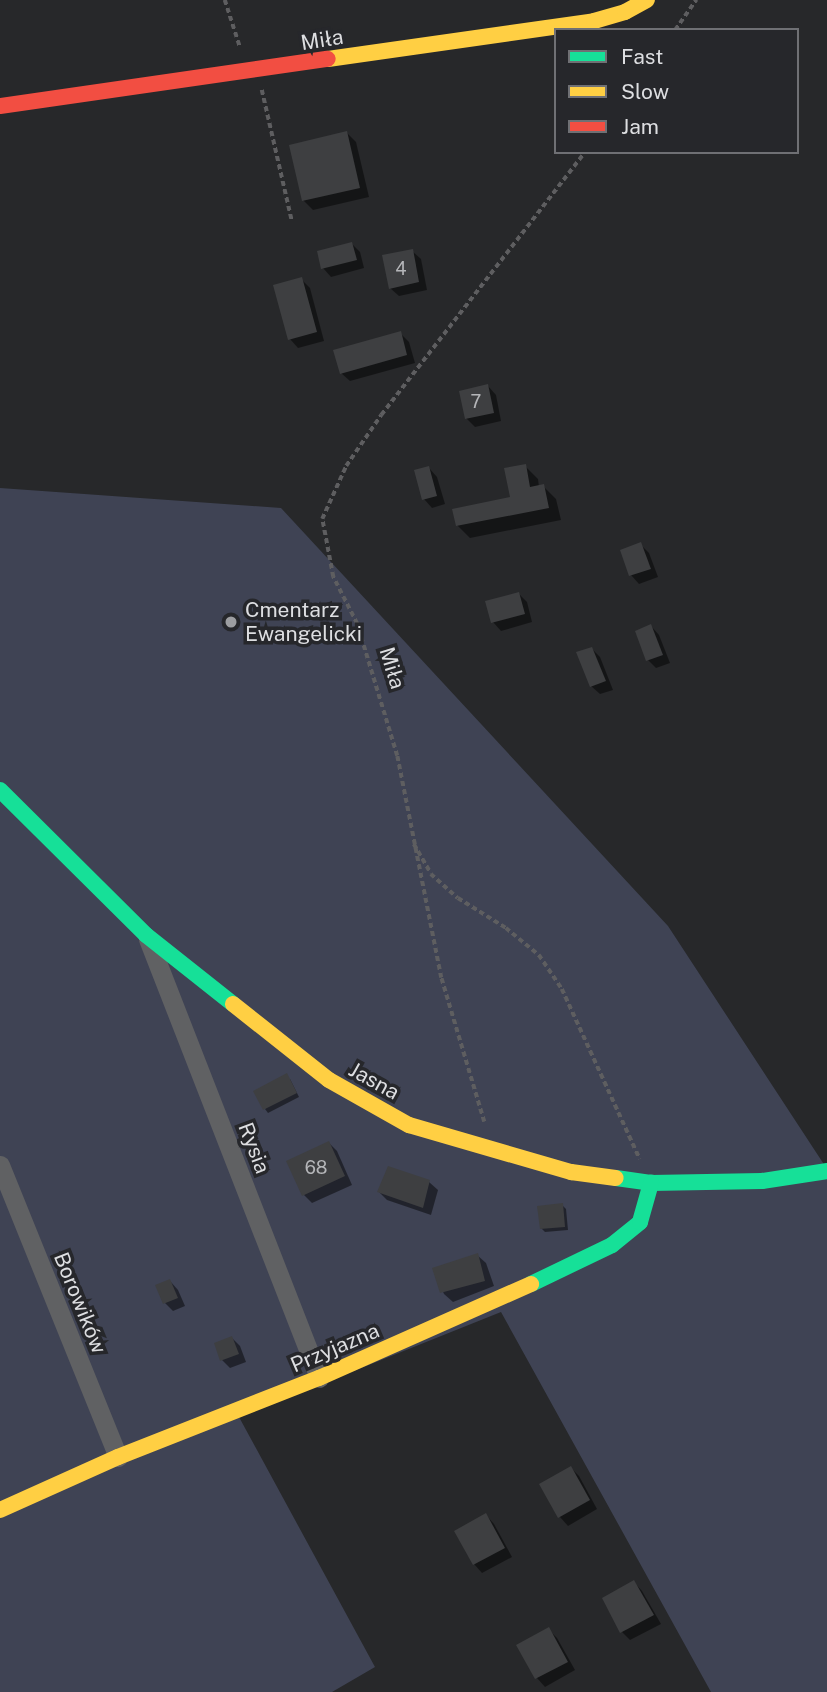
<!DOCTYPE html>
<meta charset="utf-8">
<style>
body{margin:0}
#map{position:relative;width:827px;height:1692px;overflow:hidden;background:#27282a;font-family:"Public Sans",sans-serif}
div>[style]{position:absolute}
.green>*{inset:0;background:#3f4354}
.shadow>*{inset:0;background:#0007}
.building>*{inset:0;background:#3e3f41}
.path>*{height:3.5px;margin-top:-1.75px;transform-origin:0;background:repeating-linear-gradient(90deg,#5e5e60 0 5px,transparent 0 8.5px)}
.street>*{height:19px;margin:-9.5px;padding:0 9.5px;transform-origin:9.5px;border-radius:9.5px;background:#606163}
.fast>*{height:16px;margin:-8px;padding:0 8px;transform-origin:8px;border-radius:8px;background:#16e098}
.slow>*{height:16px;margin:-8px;padding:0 8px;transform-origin:8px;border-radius:8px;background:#ffcf43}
.jam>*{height:16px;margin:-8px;padding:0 8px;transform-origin:8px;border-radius:8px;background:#f24e42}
.dots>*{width:19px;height:19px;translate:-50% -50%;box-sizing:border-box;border:4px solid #26272b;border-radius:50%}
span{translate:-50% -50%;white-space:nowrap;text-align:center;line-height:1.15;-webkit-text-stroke:7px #26272b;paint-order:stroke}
.number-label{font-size:18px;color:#b5b6b9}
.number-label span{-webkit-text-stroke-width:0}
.street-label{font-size:21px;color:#dddee1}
.poi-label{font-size:21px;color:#dddee1}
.left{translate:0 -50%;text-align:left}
.legend{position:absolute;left:554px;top:28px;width:245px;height:126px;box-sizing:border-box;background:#26272b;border:2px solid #6f7074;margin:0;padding:9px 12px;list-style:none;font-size:21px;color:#dddee1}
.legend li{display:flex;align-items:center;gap:14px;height:35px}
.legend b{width:35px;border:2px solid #6f7074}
</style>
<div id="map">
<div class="green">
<div style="clip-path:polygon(0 488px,281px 508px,668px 926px,827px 1169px,827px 1692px,711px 1692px,501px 1312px,239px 1417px,375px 1667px,332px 1692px,0 1692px)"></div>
</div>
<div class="shadow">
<div style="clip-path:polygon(347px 133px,356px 142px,369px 197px,313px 210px,303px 200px)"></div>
<div style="clip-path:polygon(352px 244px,360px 252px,364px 268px,331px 277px,323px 268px)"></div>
<div style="clip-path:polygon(412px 251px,421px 259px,427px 290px,399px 296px,390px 288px)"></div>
<div style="clip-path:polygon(301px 279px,310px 288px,324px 341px,298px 348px,290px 339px)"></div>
<div style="clip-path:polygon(400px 333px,409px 342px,415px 363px,350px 381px,341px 373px)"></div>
<div style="clip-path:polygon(488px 386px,496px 395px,501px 421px,475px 427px,466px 418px)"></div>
<div style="clip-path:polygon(525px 466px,538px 479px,539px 487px,543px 486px,556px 499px,561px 520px,470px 538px,457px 525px,512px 499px)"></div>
<div style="clip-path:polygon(429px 468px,437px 477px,445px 504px,432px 508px,424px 499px)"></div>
<div style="clip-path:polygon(640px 544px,649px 553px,658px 577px,639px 584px,631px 575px)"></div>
<div style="clip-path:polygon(518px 593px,527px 602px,532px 622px,501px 631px,493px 622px)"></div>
<div style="clip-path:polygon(651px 626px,659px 635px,670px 663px,656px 668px,648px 660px)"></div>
<div style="clip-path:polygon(592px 649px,600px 657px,613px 690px,600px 694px,591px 686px)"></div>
<div style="clip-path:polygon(290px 1079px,299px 1097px,268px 1113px,265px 1109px)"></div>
<div style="clip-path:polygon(329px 1143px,337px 1151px,352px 1185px,312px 1203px,304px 1195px)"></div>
<div style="clip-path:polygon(429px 1182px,438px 1190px,431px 1215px,387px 1200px,379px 1192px)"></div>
<div style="clip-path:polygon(562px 1205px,566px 1209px,568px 1230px,545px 1232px,541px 1228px)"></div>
<div style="clip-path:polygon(477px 1255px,486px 1263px,494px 1286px,453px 1302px,444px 1294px,434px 1269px)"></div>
<div style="clip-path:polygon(170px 1281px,178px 1290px,185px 1306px,173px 1311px,165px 1303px)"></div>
<div style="clip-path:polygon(232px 1338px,240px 1346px,246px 1362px,230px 1368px,222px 1360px)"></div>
<div style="clip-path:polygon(571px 1468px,579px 1476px,597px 1509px,568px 1526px,560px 1517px,541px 1484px)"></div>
<div style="clip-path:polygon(486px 1515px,494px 1524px,512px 1557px,482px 1573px,474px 1564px)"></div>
<div style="clip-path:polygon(634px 1582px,642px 1591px,661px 1624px,630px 1640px,622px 1632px)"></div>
<div style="clip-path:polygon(548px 1629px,557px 1638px,575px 1670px,545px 1687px,537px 1678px,519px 1645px)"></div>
</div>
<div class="building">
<div style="clip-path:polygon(347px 131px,360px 188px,302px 201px,289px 145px)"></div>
<div style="clip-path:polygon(352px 242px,357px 260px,321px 269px,317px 251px)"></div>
<div style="clip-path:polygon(413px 249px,419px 282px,389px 289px,382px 255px)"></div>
<div style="clip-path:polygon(302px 277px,317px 332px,288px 340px,273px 285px)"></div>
<div style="clip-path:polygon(401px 331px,407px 355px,340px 374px,333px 350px)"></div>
<div style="clip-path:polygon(488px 384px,494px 413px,465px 419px,459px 391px)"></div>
<div style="clip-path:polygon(526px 464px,530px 487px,544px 484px,549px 508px,456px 526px,452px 509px,510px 497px,504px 468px)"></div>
<div style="clip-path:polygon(429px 466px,437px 496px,422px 500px,414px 470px)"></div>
<div style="clip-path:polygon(641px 542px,651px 569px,629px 576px,620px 550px)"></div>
<div style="clip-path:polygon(519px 592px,525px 614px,491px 623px,485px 601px)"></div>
<div style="clip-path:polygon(651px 624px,663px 655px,646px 661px,635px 631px)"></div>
<div style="clip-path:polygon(592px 647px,606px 681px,590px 687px,576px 652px)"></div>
<div style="clip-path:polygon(287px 1073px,297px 1093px,263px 1110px,253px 1091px)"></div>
<div style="clip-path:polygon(329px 1141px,345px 1176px,302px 1196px,286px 1161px)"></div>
<div style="clip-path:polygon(388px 1166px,430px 1180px,423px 1208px,377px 1192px)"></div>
<div style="clip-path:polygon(563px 1203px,565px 1227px,540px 1229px,537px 1206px)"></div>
<div style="clip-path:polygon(478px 1253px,485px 1281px,440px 1293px,432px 1268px)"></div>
<div style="clip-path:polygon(170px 1279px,178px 1298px,163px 1304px,155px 1285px)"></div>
<div style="clip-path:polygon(232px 1336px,239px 1354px,220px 1361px,214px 1343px)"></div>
<div style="clip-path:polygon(571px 1466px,590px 1500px,558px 1518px,539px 1484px)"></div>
<div style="clip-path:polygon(486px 1513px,505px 1548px,473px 1565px,454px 1531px)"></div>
<div style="clip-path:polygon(634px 1580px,654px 1615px,620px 1633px,602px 1598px)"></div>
<div style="clip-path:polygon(549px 1627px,568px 1662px,535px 1679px,516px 1645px)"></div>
</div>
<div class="path">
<div style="left:225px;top:0;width:49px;rotate:72.3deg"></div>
<div style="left:675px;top:30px;width:37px;rotate:-55deg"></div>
<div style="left:262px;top:90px;width:134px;rotate:77.1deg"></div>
<div style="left:414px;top:844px;width:34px;rotate:60deg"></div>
<div style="left:431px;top:874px;width:36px;rotate:42deg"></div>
<div style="left:458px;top:898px;width:57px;rotate:32deg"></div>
<div style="left:506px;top:928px;width:43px;rotate:39.3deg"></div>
<div style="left:539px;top:955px;width:41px;rotate:55.9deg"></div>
<div style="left:562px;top:989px;width:187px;rotate:65.4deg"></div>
<div style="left:484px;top:1122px;width:150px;rotate:-106.6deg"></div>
<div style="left:441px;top:978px;width:226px;rotate:-101.2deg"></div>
<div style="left:397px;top:756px;width:138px;rotate:-106.9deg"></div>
<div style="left:357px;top:624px;width:53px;rotate:-117.1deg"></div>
<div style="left:333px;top:577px;width:59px;rotate:-100.7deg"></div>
<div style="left:322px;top:519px;width:58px;rotate:-65.6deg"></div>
<div style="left:346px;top:466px;width:62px;rotate:-55.5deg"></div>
<div style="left:381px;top:415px;width:333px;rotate:-52.2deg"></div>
</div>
<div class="street">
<div style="left:148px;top:939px;width:471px;rotate:68.7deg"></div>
<div style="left:0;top:1165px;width:315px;rotate:68deg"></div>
</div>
<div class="fast">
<div style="left:0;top:790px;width:206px;rotate:44.8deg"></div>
<div style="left:146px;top:935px;width:111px;rotate:38.4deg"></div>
<div style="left:616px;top:1178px;width:35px;rotate:8deg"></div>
<div style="left:651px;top:1183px;width:111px;rotate:-1deg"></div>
<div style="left:762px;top:1181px;width:66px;rotate:-8.7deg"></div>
<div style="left:531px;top:1284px;width:90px;rotate:-25.7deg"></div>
<div style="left:612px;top:1245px;width:36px;rotate:-39deg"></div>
<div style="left:640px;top:1222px;width:41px;rotate:-74.2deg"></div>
</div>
<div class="slow">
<div style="left:328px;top:59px;width:269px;rotate:-8.1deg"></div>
<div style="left:594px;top:21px;width:32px;rotate:-16deg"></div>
<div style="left:625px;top:12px;width:25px;rotate:-29deg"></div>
<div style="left:233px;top:1004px;width:122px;rotate:38.4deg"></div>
<div style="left:329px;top:1080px;width:92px;rotate:29.4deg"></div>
<div style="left:409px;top:1125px;width:169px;rotate:16.2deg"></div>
<div style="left:571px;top:1172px;width:45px;rotate:7.6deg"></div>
<div style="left:0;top:1510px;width:129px;rotate:-24.2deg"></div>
<div style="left:118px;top:1457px;width:216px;rotate:-21.5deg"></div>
<div style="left:319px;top:1378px;width:232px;rotate:-23.9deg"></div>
</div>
<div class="jam">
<div style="left:0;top:106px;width:331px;rotate:-8.2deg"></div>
</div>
<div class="dots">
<div style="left:231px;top:622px;background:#9d9ea1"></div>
</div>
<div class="number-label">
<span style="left:401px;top:269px">4</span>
<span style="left:476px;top:402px">7</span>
<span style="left:316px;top:1168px">68</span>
</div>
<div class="street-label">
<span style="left:322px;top:40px;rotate:-9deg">Miła</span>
<span style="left:392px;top:668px;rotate:73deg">Miła</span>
<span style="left:374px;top:1081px;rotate:29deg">Jasna</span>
<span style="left:254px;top:1148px;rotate:69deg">Rysia</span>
<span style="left:80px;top:1303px;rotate:68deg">Borowików</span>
<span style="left:335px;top:1348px;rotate:-23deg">Przyjazna</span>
</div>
<div class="poi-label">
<span class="left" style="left:245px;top:622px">Cmentarz<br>Ewangelicki</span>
</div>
<ul class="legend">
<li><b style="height:9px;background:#16e098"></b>Fast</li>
<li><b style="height:9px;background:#ffcf43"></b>Slow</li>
<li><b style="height:9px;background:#f24e42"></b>Jam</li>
</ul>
</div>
